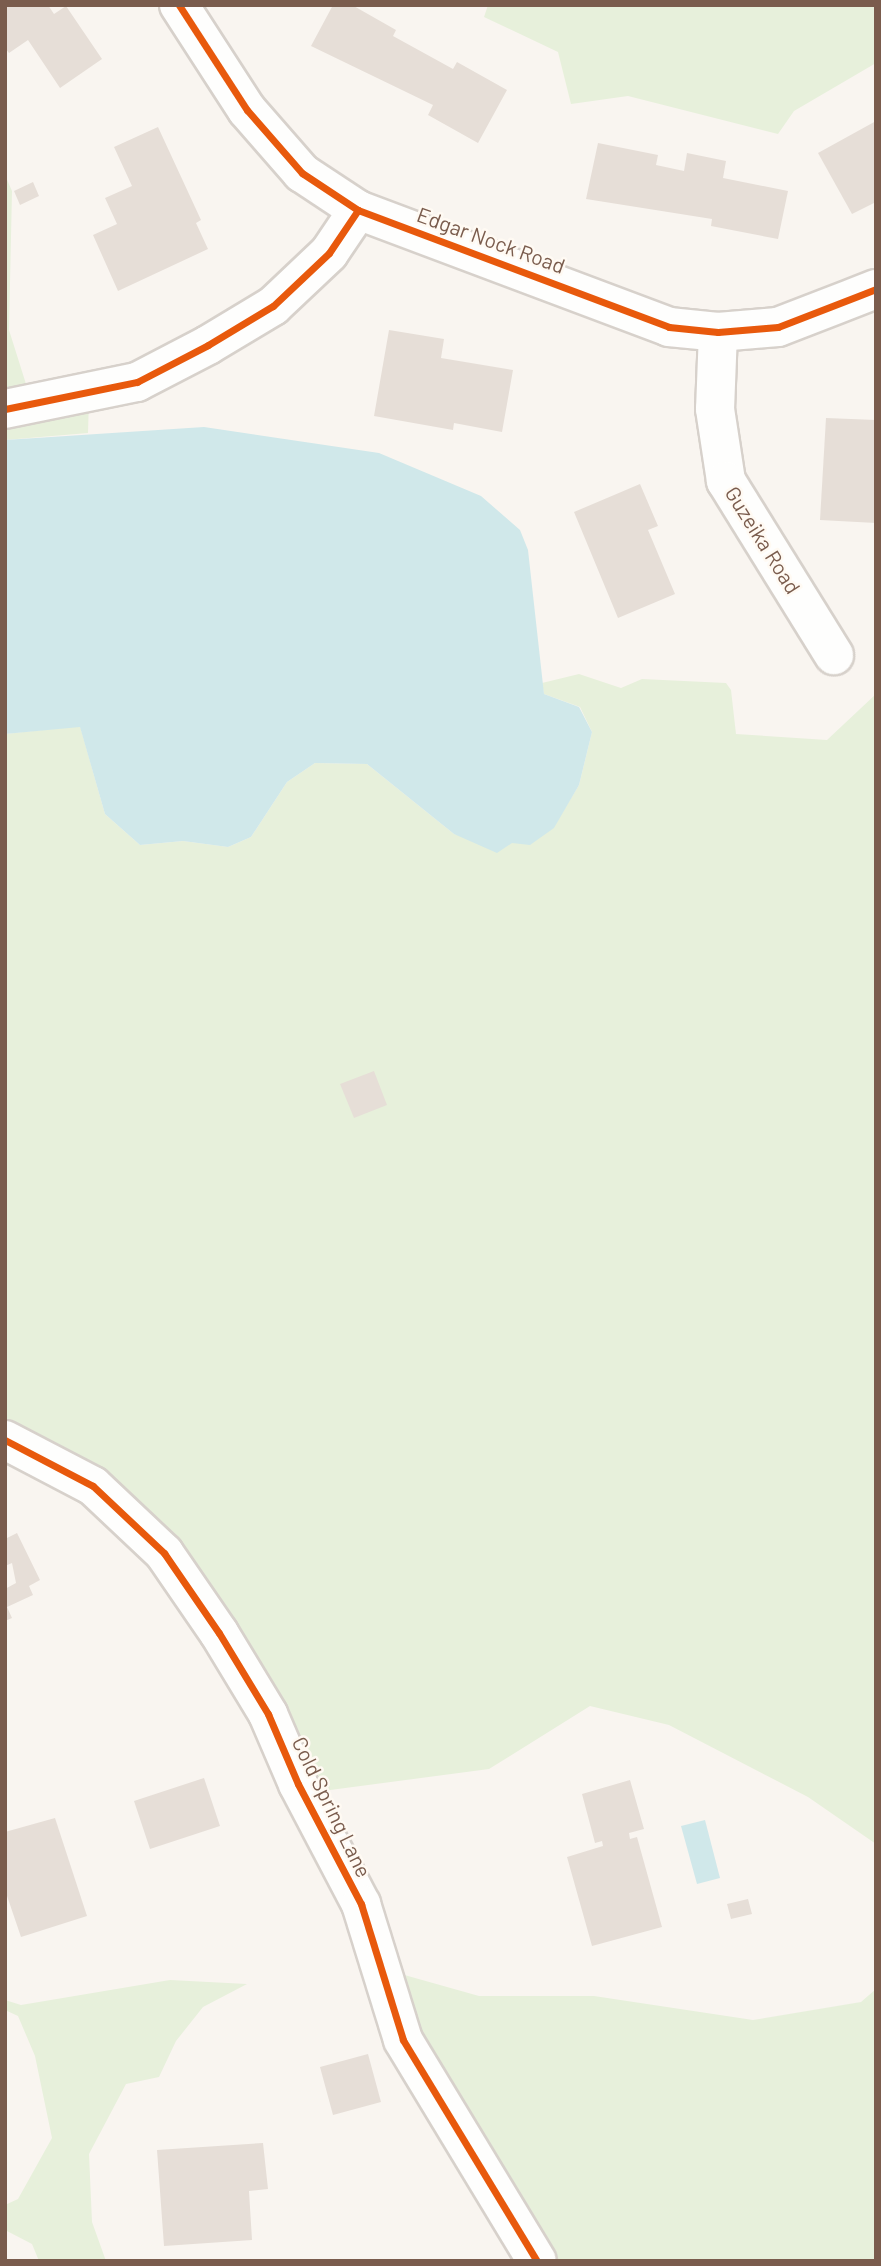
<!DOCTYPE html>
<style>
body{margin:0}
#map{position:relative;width:881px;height:2266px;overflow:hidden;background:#f9f5f0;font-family:Barlow,sans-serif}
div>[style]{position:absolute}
.green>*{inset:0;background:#e7f0db}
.water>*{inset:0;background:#d0e8ea}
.building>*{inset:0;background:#e6ded7}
.roads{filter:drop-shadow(2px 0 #d7d1cb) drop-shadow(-2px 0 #d7d1cb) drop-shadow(0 2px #d7d1cb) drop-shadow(0 -2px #d7d1cb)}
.street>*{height:38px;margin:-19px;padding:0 19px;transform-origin:19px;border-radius:19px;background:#fefefd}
.cycleway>*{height:7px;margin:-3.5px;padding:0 3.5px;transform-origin:3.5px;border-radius:3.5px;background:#e8590c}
span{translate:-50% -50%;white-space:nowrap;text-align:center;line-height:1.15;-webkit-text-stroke:5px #fffaf3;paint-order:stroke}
.street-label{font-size:21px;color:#7a5c4d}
.frame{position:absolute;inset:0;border:7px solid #7a5c4d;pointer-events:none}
</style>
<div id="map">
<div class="green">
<div style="clip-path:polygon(488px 5px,876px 5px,876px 63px,794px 111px,778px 134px,628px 96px,571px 104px,558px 52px,484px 17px)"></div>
<div style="clip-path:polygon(5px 175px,12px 191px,9px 330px,26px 384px,56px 403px,89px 399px,88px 433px,5px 440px)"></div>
<div style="clip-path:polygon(579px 674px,621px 688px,642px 679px,726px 683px,731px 690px,736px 734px,827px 740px,876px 694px,876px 1844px,808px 1797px,669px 1725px,590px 1706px,489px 1769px,300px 1794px,149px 1542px,5px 1444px,5px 734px,80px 726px,105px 814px,140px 845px,183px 841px,228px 847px,251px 837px,287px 782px,315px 763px,367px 764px,454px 834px,512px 843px,553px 828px,579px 785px,592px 732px,580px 707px,544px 694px,542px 683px)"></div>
<div style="clip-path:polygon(376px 1967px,479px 1996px,594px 1996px,753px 2020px,861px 2002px,876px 1989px,876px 2261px,537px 2261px)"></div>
<div style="clip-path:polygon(170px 1980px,247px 1984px,203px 2007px,176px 2041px,159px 2077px,126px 2084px,89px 2154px,92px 2222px,106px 2261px,39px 2261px,32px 2244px,5px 2230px,5px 2205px,18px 2199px,52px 2138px,35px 2056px,18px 2016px,5px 2010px,5px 2000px,21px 2005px)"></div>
</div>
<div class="water">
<div style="clip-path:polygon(204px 427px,379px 453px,481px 496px,520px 530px,528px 550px,544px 694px,579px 707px,592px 732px,579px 785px,554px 828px,530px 845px,512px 843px,497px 853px,454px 834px,367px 764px,315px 763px,287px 782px,251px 837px,228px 847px,183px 841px,140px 845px,105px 814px,80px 727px,5px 734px,5px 440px)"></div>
<div style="clip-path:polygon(705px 1820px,720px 1878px,697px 1884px,681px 1826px)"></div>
</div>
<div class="building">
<div style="clip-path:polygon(5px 5px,48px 5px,54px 14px,66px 6px,102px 59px,60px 88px,28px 40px,9px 53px,5px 48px)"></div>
<div style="clip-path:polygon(333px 5px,352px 5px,396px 30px,393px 36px,453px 69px,457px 62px,507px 90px,478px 143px,428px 115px,433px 105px,311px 46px)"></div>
<div style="clip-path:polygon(876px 121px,876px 202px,852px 214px,818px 153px)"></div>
<div style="clip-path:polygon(158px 127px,201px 220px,196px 223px,208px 249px,118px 291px,93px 235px,117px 224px,105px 198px,132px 186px,114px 147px)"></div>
<div style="clip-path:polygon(598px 143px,658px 155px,656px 165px,684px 171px,687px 153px,726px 161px,723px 178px,788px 191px,778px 239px,711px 226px,712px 219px,586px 199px)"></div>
<div style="clip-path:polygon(33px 182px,39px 196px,20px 205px,14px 191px)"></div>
<div style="clip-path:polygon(389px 330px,444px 339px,441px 358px,513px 370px,502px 432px,454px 423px,453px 430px,374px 416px)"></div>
<div style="clip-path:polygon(826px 418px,876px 420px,876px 523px,820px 520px)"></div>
<div style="clip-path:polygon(640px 484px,658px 526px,648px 530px,675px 594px,618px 618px,574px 512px)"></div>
<div style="clip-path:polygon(374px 1071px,387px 1105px,354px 1118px,340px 1084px)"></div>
<div style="clip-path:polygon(17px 1533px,40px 1580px,29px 1586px,33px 1595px,7px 1607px,12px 1618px,5px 1621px,5px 1589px,16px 1583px,12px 1563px,5px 1566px,5px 1539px)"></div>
<div style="clip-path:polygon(204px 1778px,220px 1826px,150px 1849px,134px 1801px)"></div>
<div style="clip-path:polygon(630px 1780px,644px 1829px,629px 1833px,630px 1839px,637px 1837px,662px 1927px,592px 1946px,567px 1857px,603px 1846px,602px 1841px,595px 1843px,582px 1794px)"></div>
<div style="clip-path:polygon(55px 1818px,87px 1916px,21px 1937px,5px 1890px,5px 1832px)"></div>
<div style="clip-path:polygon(748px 1899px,752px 1914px,731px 1919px,727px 1904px)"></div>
<div style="clip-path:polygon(368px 2054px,381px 2102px,333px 2115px,320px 2067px)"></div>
<div style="clip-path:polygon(263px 2143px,268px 2189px,249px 2191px,252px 2240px,164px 2246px,157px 2150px)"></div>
</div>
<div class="roads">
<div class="street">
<div style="left:179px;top:5px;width:125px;rotate:57.1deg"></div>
<div style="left:247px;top:110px;width:84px;rotate:48.9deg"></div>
<div style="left:302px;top:173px;width:67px;rotate:33.5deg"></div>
<div style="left:358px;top:210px;width:332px;rotate:20.6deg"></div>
<div style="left:669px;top:327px;width:49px;rotate:5.8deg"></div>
<div style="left:718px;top:332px;width:60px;rotate:-4.8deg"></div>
<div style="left:778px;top:327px;width:105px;rotate:-21.2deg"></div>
<div style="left:718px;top:332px;width:77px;rotate:92.2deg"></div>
<div style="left:715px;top:409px;width:73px;rotate:81.3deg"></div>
<div style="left:726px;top:481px;width:205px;rotate:58.2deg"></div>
<div style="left:5px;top:409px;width:135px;rotate:-11.6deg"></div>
<div style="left:137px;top:382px;width:80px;rotate:-27.5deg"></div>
<div style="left:208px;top:345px;width:76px;rotate:-31deg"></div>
<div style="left:273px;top:306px;width:77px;rotate:-43.4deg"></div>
<div style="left:329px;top:253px;width:52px;rotate:-56deg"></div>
<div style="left:5px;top:1440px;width:99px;rotate:27.6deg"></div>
<div style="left:93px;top:1486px;width:98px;rotate:43.3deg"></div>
<div style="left:164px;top:1553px;width:97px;rotate:55.5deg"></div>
<div style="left:219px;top:1633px;width:95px;rotate:58.8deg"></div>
<div style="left:268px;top:1714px;width:76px;rotate:66.8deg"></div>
<div style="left:298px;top:1784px;width:136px;rotate:62.3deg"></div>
<div style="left:361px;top:1904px;width:142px;rotate:72.8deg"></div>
<div style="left:403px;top:2040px;width:258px;rotate:58.8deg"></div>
</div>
</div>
<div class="cycleway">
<div style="left:179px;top:5px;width:125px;rotate:57.1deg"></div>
<div style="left:247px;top:110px;width:84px;rotate:48.9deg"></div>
<div style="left:302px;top:173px;width:67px;rotate:33.5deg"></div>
<div style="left:358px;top:210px;width:332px;rotate:20.6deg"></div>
<div style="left:669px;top:327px;width:49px;rotate:5.8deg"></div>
<div style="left:718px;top:332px;width:60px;rotate:-4.8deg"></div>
<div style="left:778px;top:327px;width:105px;rotate:-21.2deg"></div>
<div style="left:5px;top:409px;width:135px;rotate:-11.6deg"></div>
<div style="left:137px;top:382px;width:80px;rotate:-27.5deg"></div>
<div style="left:208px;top:345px;width:76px;rotate:-31deg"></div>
<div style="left:273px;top:306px;width:77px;rotate:-43.4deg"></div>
<div style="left:329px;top:253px;width:52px;rotate:-56deg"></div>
<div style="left:5px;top:1440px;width:99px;rotate:27.6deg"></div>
<div style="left:93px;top:1486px;width:98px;rotate:43.3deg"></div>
<div style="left:164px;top:1553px;width:97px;rotate:55.5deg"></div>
<div style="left:219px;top:1633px;width:95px;rotate:58.8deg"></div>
<div style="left:268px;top:1714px;width:76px;rotate:66.8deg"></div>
<div style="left:298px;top:1784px;width:136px;rotate:62.3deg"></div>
<div style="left:361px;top:1904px;width:142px;rotate:72.8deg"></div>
<div style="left:403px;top:2040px;width:258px;rotate:58.8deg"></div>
</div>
<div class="street-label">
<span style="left:491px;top:240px;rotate:20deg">Edgar Nock Road</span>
<span style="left:763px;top:540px;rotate:58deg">Guzeika Road</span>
<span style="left:332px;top:1807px;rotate:64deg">Cold Spring Lane</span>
</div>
<div class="frame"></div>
</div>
